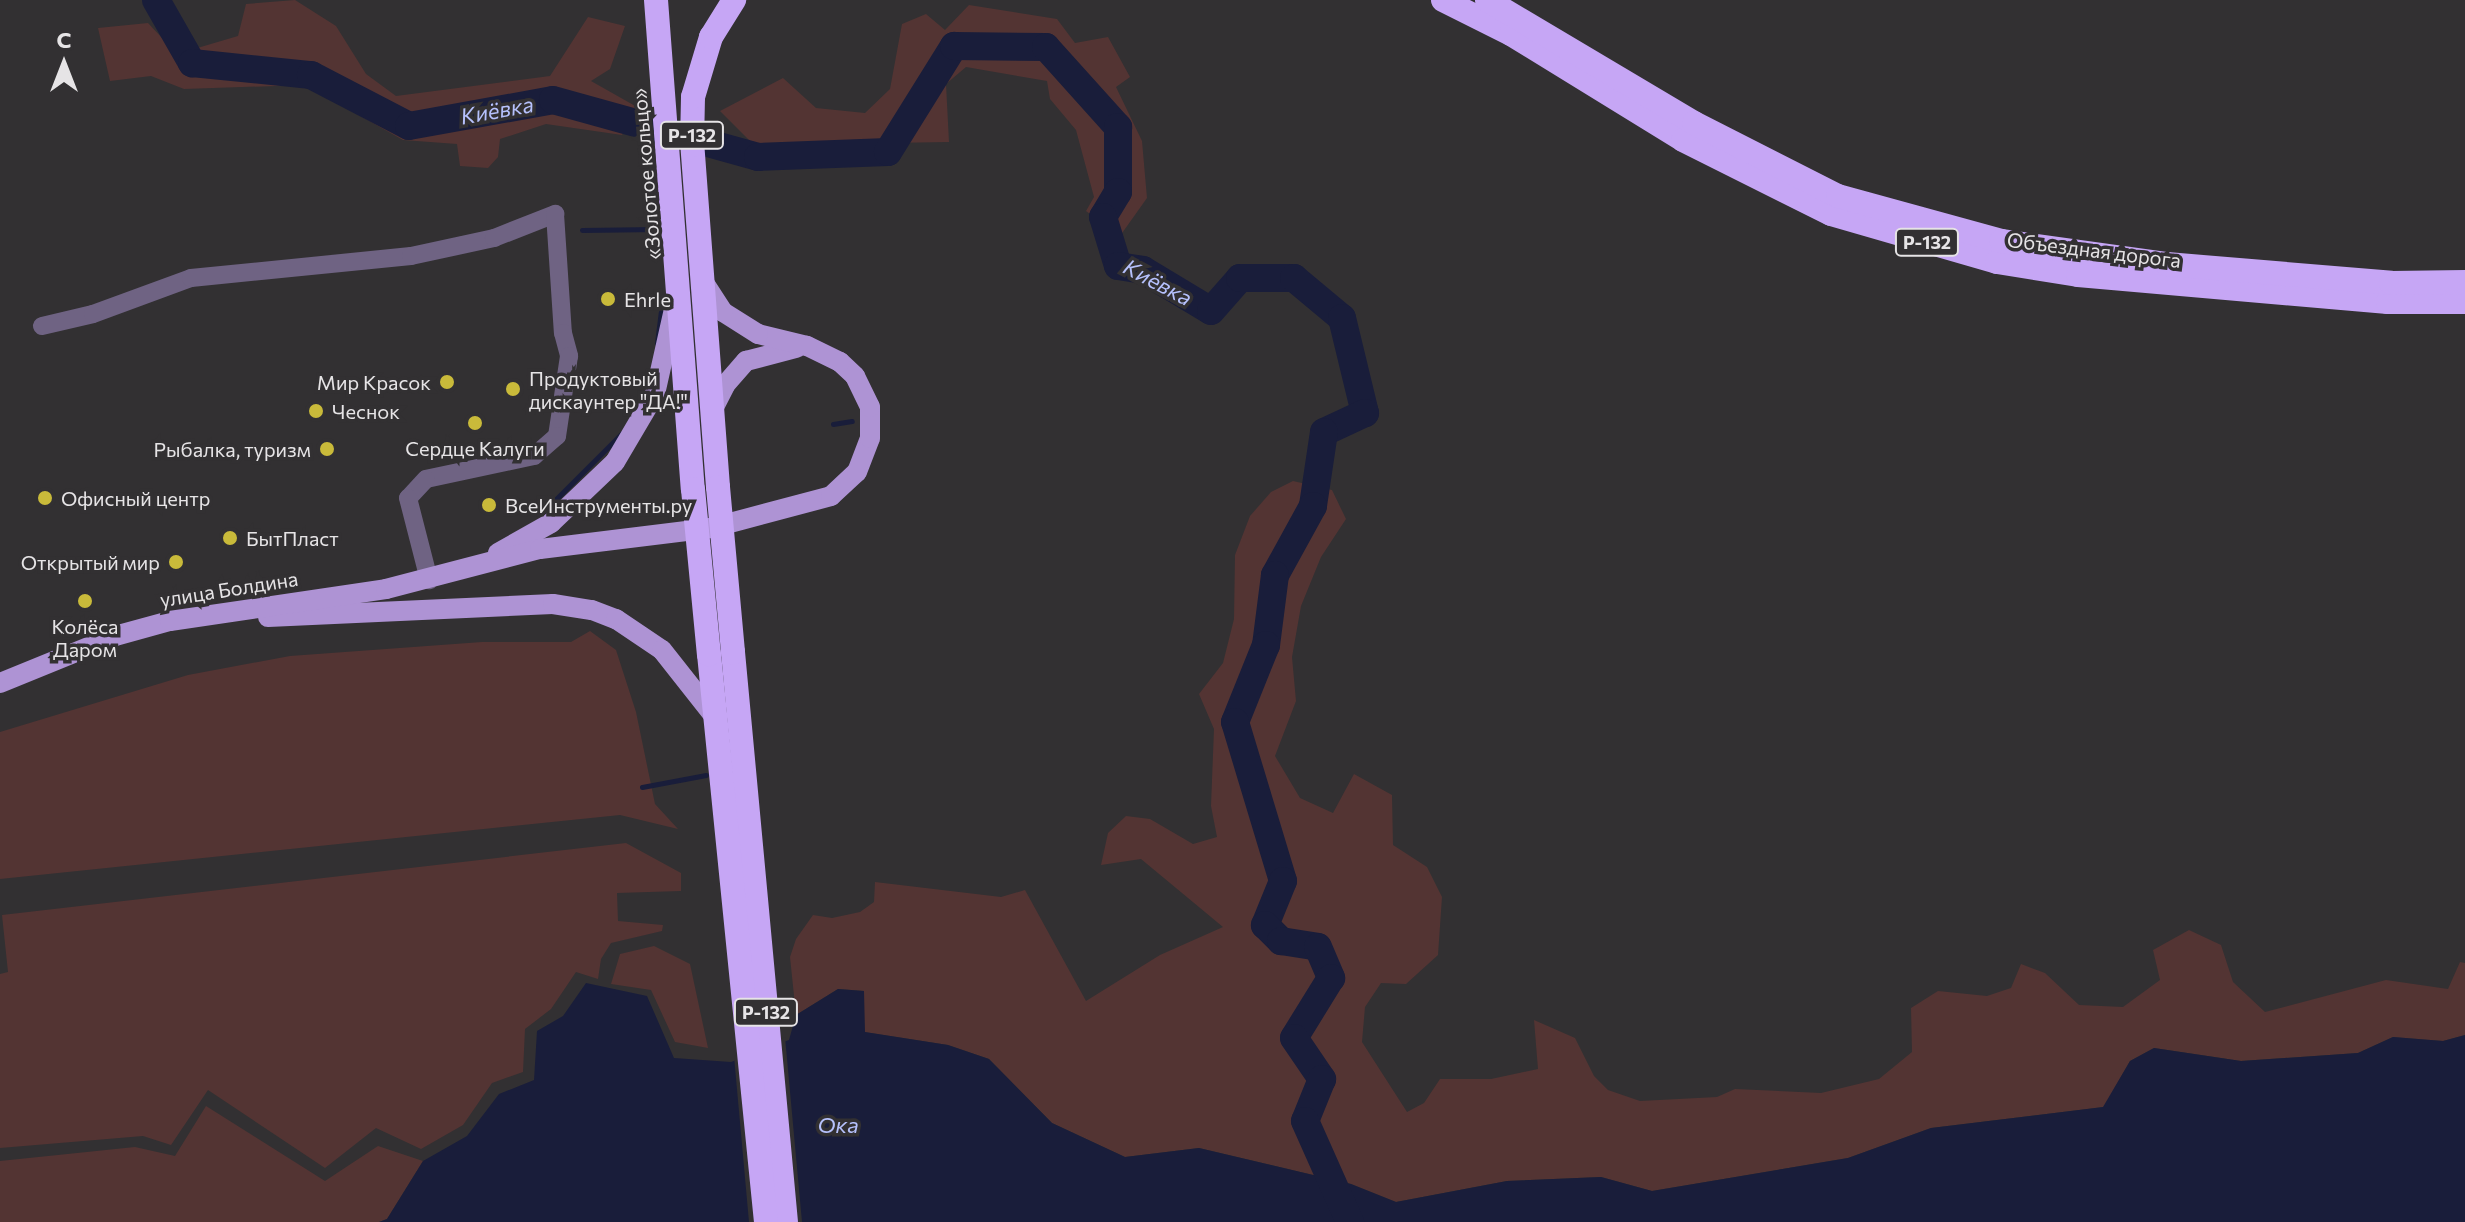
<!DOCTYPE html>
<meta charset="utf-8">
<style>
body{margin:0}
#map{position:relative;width:2465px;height:1222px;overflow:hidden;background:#323032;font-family:Commissioner,sans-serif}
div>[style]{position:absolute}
.green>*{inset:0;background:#533433}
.water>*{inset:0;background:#191d3a}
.pier>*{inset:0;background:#323032}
.stream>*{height:5px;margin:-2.5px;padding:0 2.5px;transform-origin:2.5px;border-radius:2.5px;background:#191d3a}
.river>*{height:28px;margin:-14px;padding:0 14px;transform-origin:14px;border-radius:14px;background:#191d3a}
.minor>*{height:18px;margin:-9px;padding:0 9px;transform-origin:9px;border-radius:9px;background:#6f6383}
.major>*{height:20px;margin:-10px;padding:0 10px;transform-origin:10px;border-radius:10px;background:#ae93d4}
.highway>*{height:24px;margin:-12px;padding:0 12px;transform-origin:12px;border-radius:12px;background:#c6a6f5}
.highway-bridge>*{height:24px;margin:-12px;padding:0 12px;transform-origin:12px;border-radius:12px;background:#c6a6f5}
.dots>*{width:22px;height:22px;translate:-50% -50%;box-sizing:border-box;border:4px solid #323032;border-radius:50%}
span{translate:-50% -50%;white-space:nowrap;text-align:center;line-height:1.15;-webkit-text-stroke:7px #323032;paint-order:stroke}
.shield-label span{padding:2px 6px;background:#323032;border:2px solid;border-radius:6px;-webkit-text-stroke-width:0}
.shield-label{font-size:18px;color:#e6e4e6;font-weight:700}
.street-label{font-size:20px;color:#e6e4e6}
.poi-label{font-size:20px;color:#e6e4e6}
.left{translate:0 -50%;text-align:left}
.right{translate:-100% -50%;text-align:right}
.water-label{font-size:22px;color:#b6c1fc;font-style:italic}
.north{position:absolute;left:24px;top:24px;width:80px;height:80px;-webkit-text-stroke:6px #323032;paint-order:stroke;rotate:0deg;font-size:22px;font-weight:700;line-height:32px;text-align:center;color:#e6e4e6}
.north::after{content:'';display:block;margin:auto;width:28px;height:36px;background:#e6e4e6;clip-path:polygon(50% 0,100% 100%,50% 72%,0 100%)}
</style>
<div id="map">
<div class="green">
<div style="clip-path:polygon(295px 0,336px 26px,366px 74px,396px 96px,550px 76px,588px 17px,625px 26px,610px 69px,591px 81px,637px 107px,622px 135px,546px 124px,500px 139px,498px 157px,488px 168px,460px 166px,457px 144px,403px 140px,305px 85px,184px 89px,151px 76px,110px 81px,98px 28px,148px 23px,177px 54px,238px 36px,246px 4px)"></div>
<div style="clip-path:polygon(969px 5px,1057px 19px,1075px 43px,1108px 37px,1130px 77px,1116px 87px,1142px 141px,1147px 198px,1120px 236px,1086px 211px,1094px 197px,1076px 130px,1050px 99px,1047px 81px,966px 67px,946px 84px,949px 142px,754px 145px,720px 111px,783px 78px,816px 108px,865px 113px,890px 89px,902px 24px,926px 14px,945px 30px)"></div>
<div style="clip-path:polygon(1293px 481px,1332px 490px,1346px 519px,1321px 557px,1301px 606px,1292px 657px,1296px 701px,1275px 756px,1300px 798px,1333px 813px,1354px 774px,1392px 795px,1393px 845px,1427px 867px,1442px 897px,1438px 955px,1406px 984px,1381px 983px,1365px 1007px,1362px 1042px,1407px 1112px,1424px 1103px,1440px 1079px,1491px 1079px,1538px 1069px,1534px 1020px,1575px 1038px,1594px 1076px,1608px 1090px,1640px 1101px,1717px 1097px,1735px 1089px,1821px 1093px,1879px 1079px,1912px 1052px,1911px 1008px,1938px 991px,1987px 996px,2011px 988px,2021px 964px,2045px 973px,2079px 1005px,2123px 1007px,2160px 980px,2153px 950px,2189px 930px,2221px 945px,2233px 982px,2265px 1012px,2386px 980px,2448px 989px,2460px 962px,2465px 963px,2465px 1035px,2443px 1041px,2393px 1037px,2358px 1053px,2241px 1061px,2154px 1048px,2130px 1061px,2104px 1107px,1931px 1128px,1848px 1158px,1652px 1191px,1601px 1177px,1507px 1181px,1396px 1202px,1351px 1184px,1199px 1148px,1125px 1157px,1052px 1123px,989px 1059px,948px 1045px,864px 1032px,864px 991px,838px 989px,796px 1015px,790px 957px,796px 939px,813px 915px,832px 918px,860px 912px,874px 902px,875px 882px,1001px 897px,1025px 890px,1086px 1001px,1160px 955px,1223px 927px,1141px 859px,1101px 865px,1108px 833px,1126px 816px,1150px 819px,1193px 844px,1217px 837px,1211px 806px,1214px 729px,1199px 694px,1223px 663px,1234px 619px,1235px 555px,1250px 516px,1271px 492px)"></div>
<div style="clip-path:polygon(590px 631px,616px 650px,636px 712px,655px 804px,678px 829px,620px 815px,0 879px,0 732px,188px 675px,290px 656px,482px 642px,571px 642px)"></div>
<div style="clip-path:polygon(626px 843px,681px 873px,681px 891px,617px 893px,618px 921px,663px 925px,662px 931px,611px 943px,601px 959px,598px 979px,576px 972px,551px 1009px,525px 1029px,523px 1072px,492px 1083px,463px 1125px,421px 1149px,376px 1128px,325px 1168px,208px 1090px,171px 1145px,143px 1136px,0 1148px,0 974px,8px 972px,2px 915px)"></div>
<div style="clip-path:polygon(654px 946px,690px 964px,708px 1048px,675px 1042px,651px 990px,611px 984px,620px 954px)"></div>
<div style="clip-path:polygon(206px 1106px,325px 1181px,378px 1146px,423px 1161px,387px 1219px,379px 1222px,0 1222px,0 1161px,135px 1147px,175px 1156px)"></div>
</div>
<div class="water">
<div style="clip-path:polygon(586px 983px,647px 996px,674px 1058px,731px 1062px,789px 1040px,796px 1015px,838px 989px,864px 991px,865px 1032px,948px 1045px,989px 1059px,1052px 1123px,1125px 1157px,1199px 1148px,1351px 1184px,1396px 1202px,1507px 1181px,1601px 1177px,1652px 1191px,1848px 1158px,1931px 1128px,2103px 1107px,2130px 1061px,2154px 1048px,2241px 1061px,2358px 1053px,2393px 1037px,2443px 1041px,2465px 1035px,2465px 1222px,379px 1222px,387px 1219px,423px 1161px,467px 1136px,499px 1094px,534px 1080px,537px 1031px,563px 1016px)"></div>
</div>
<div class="pier">
<div style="clip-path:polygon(785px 1037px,802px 1222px,749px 1222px,734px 1056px)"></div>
</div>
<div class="stream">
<div style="left:582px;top:230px;width:76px;rotate:-0.8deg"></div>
<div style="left:657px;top:343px;width:31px;rotate:-83deg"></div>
<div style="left:833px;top:424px;width:19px;rotate:-9deg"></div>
<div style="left:544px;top:511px;width:110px;rotate:-45deg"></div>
<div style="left:642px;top:787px;width:65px;rotate:-10.6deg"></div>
</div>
<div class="river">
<div style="left:156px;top:0;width:73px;rotate:60.3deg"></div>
<div style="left:192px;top:63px;width:120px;rotate:5.8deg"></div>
<div style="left:311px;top:75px;width:110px;rotate:27.5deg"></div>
<div style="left:409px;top:126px;width:146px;rotate:-10.2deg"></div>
<div style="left:553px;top:100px;width:213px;rotate:15.5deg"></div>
<div style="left:758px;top:157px;width:130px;rotate:-2.2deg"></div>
<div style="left:888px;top:152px;width:125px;rotate:-58.1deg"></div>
<div style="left:954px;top:46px;width:92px;rotate:0.6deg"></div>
<div style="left:1046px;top:47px;width:108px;rotate:48deg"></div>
<div style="left:1118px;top:127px;width:65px;rotate:90deg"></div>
<div style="left:1118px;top:192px;width:29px;rotate:121deg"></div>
<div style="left:1103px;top:217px;width:51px;rotate:73deg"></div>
<div style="left:1118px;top:266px;width:25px;rotate:9deg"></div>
<div style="left:1143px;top:270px;width:79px;rotate:31.1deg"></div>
<div style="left:1211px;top:311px;width:44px;rotate:-48.7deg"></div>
<div style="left:1240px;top:278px;width:54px"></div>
<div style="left:1294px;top:278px;width:62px;rotate:39.8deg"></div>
<div style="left:1342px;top:318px;width:98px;rotate:76.4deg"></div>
<div style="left:1365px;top:413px;width:45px;rotate:155.1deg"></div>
<div style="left:1324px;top:432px;width:75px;rotate:98.5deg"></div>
<div style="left:1313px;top:506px;width:79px;rotate:118.8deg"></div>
<div style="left:1275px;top:575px;width:71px;rotate:97.3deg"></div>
<div style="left:1266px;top:645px;width:83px;rotate:111.9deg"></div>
<div style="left:1235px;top:722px;width:166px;rotate:73.2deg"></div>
<div style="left:1283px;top:881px;width:48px;rotate:112.2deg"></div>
<div style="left:1265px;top:925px;width:23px;rotate:45deg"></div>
<div style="left:1281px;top:941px;width:37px;rotate:9deg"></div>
<div style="left:1318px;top:947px;width:34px;rotate:67deg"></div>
<div style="left:1331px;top:978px;width:70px;rotate:121.7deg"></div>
<div style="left:1294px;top:1038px;width:50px;rotate:55.7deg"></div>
<div style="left:1322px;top:1079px;width:45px;rotate:112deg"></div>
<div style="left:1305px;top:1121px;width:111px;rotate:66deg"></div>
</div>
<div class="minor">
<div style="left:42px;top:326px;width:52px;rotate:-13.2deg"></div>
<div style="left:93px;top:314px;width:104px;rotate:-20.2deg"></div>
<div style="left:191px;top:278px;width:221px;rotate:-5.7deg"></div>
<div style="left:411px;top:256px;width:85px;rotate:-12.2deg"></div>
<div style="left:494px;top:238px;width:66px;rotate:-21.5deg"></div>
<div style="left:555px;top:214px;width:119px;rotate:86.2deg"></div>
<div style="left:563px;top:333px;width:24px;rotate:75deg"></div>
<div style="left:569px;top:356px;width:81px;rotate:98.5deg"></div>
<div style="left:557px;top:436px;width:30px;rotate:139deg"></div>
<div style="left:534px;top:456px;width:110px;rotate:168deg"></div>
<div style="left:426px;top:479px;width:26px;rotate:133deg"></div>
<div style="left:408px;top:498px;width:85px;rotate:75.6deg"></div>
</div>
<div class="major">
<div style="left:711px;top:413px;width:31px;rotate:-63deg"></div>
<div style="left:725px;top:385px;width:32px;rotate:-49deg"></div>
<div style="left:746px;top:361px;width:52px;rotate:-14.6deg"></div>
<div style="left:498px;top:553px;width:61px;rotate:-29.5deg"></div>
<div style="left:551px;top:523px;width:88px;rotate:-43.6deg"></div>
<div style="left:615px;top:462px;width:79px;rotate:-59.5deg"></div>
<div style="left:655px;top:394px;width:87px;rotate:-77.4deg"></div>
<div style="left:268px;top:617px;width:285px;rotate:-2.6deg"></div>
<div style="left:553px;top:604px;width:39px;rotate:9deg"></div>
<div style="left:592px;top:610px;width:26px;rotate:21deg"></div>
<div style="left:616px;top:619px;width:55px;rotate:34deg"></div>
<div style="left:662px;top:650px;width:85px;rotate:51.7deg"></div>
<div style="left:0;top:683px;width:124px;rotate:-22.2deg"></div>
<div style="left:115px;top:636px;width:57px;rotate:-15.3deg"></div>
<div style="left:170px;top:621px;width:218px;rotate:-8.4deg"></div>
<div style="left:386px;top:589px;width:159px;rotate:-14.6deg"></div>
<div style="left:540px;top:549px;width:172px;rotate:-7deg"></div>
<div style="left:711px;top:528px;width:124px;rotate:-14.9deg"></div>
<div style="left:831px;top:496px;width:35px;rotate:-43deg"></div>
<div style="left:857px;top:472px;width:36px;rotate:-69deg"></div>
<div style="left:870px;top:438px;width:31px;rotate:-90deg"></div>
<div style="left:870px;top:407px;width:34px;rotate:-116deg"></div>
<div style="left:855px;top:376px;width:21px;rotate:-137deg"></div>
<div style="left:840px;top:362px;width:37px;rotate:-154deg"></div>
<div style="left:807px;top:346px;width:50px;rotate:-166.2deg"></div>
<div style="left:758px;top:334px;width:41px;rotate:-147.8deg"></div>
<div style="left:723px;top:312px;width:40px;rotate:-122.9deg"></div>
</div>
<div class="highway">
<div style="left:656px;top:0;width:490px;rotate:85.7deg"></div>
<div style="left:1443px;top:0;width:76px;rotate:26.6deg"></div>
<div style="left:1511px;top:34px;width:202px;rotate:31.6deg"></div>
<div style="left:1683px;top:140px;width:165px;rotate:26.6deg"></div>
<div style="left:1831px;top:214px;width:173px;rotate:16.1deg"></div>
<div style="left:1997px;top:262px;width:82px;rotate:9.1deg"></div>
<div style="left:2078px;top:275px;width:311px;rotate:5deg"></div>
<div style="left:2388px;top:302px;width:77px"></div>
<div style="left:1487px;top:0;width:241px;rotate:30.7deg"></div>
<div style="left:1694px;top:123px;width:161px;rotate:26.9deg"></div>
<div style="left:1838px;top:196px;width:169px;rotate:15.4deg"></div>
<div style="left:2001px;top:241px;width:168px;rotate:7.9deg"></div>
<div style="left:2167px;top:264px;width:225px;rotate:4.8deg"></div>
<div style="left:2391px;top:283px;width:74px;rotate:-0.8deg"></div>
<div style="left:718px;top:487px;width:343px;rotate:-94.3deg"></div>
<div style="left:692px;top:145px;width:48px;rotate:-88.8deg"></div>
<div style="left:693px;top:97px;width:63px;rotate:-73.3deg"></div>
<div style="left:711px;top:37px;width:44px;rotate:-58.1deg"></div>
<div style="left:733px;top:652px;width:572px;rotate:84.69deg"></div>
<div style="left:709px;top:654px;width:571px;rotate:84.27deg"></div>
</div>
<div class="highway-bridge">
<div style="left:718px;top:487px;width:166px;rotate:84.8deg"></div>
<div style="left:693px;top:489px;width:166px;rotate:84.5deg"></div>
</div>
<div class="dots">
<div style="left:608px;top:299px;background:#c9ba3a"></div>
<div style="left:447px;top:382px;background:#c9ba3a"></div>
<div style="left:513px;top:389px;background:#c9ba3a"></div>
<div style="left:316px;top:411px;background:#c9ba3a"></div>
<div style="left:475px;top:423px;background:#c9ba3a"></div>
<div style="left:327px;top:449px;background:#c9ba3a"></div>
<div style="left:45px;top:498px;background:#c9ba3a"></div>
<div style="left:489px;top:505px;background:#c9ba3a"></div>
<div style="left:230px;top:538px;background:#c9ba3a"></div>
<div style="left:176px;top:562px;background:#c9ba3a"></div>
<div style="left:85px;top:601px;background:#c9ba3a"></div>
</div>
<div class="shield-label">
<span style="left:692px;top:135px">Р-132</span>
<span style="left:1927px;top:242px">Р-132</span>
<span style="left:766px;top:1012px">Р-132</span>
</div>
<div class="street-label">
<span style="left:646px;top:174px;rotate:-95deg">«Золотое кольцо»</span>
<span style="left:2094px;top:250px;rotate:7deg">Объездная дорога</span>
<span style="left:229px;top:589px;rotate:-9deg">улица Болдина</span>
</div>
<div class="poi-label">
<span class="left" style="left:624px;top:299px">Ehrle</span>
<span class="left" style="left:529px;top:390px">Продуктовый<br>дискаунтер "ДА!"</span>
<span class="right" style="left:431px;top:382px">Мир Красок</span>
<span class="left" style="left:332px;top:411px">Чеснок</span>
<span style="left:475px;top:448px">Сердце Калуги</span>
<span class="right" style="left:311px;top:449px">Рыбалка, туризм</span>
<span class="left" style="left:61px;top:498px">Офисный центр</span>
<span class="left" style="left:505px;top:505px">ВсеИнструменты.ру</span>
<span class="left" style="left:246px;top:538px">БытПласт</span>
<span class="right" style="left:160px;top:562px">Открытый мир</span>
<span style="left:85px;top:638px">Колёса<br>Даром</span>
</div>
<div class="water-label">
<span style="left:497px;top:110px;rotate:-10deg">Киёвка</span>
<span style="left:1158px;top:282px;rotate:28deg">Киёвка</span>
<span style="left:838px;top:1125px">Ока</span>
</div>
<div class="north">С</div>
</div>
